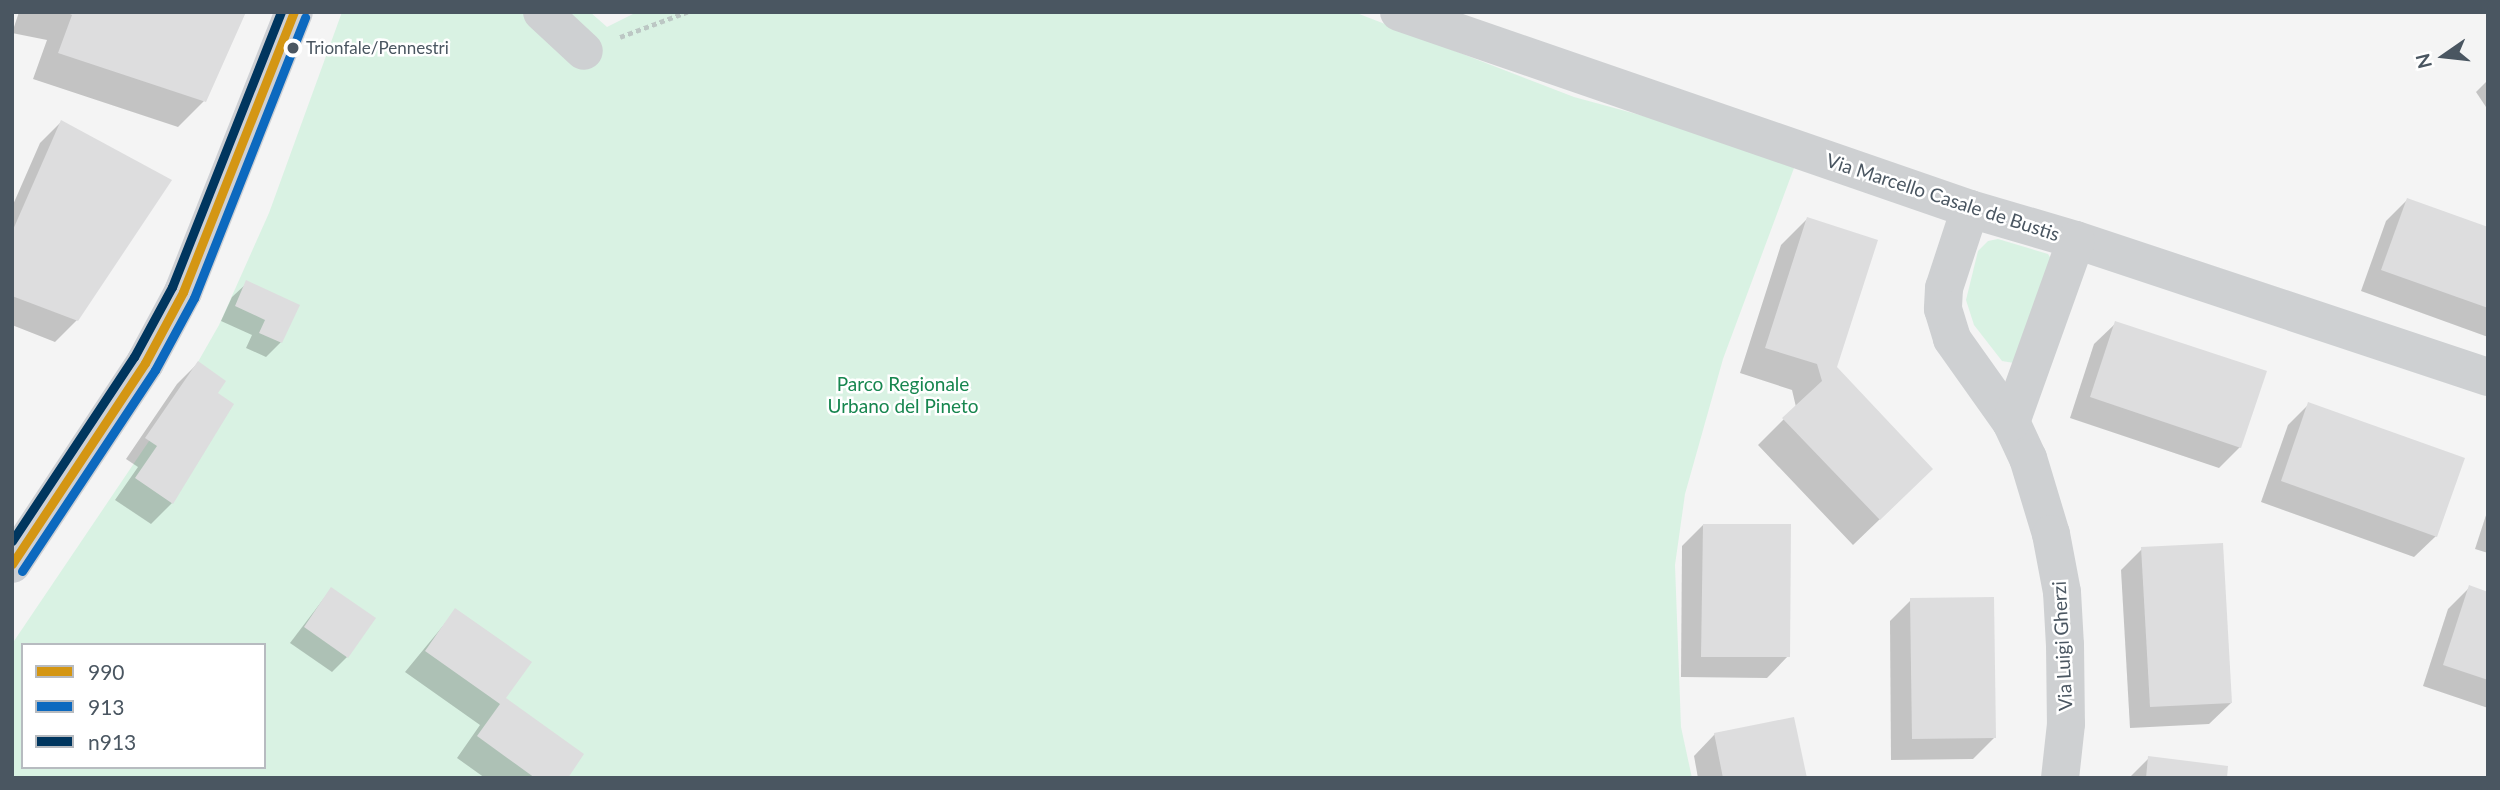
<!DOCTYPE html>
<style>
body{margin:0}
#map{position:relative;width:2500px;height:790px;overflow:hidden;background:#f4f4f4;font-family:Lato,sans-serif}
div>[style]{position:absolute}
.green>*{inset:0;background:#d9f2e3}
.shadow>*{inset:0;background:#0003}
.building>*{inset:0;background:#ddddde}
.path>*{height:4.5px;margin-top:-2.25px;transform-origin:0;background:repeating-linear-gradient(90deg,#bcc7c4 0 5px,transparent 0 8.5px)}
.street>*{height:38px;margin:-19px;padding:0 19px;transform-origin:19px;border-radius:19px;background:#ced0d2}
.secondary>*{height:38px;margin:-19px;padding:0 19px;transform-origin:19px;border-radius:19px;background:#ced0d4}
.bus-1>*{height:9px;margin:-4.5px;padding:0 4.5px;transform-origin:4.5px;border-radius:4.5px;background:#d49613}
.bus-2>*{height:9px;margin:-4.5px;padding:0 4.5px;transform-origin:4.5px;border-radius:4.5px;background:#0c69bf}
.bus-3>*{height:9px;margin:-4.5px;padding:0 4.5px;transform-origin:4.5px;border-radius:4.5px;background:#00365f}
.dots>*{width:19px;height:19px;translate:-50% -50%;box-sizing:border-box;border:4px solid #fff;border-radius:50%}
span{translate:-50% -50%;white-space:nowrap;text-align:center;line-height:1.15;-webkit-text-stroke:5px #fff;paint-order:stroke}
.bus-label{font-size:17px;color:#4a5661}
.left{translate:0 -50%;text-align:left}
.street-label{font-size:19px;color:#4a5661}
.park-label{font-size:19px;color:#17864f}
.frame{position:absolute;inset:0;border:14px solid #4a5661;pointer-events:none}
.legend{position:absolute;left:21px;top:643px;width:245px;height:126px;box-sizing:border-box;background:#fff;border:2px solid #b7bbc0;margin:0;padding:9px 12px;list-style:none;font-size:21px;color:#4a5661}
.legend li{display:flex;align-items:center;gap:14px;height:35px}
.legend b{width:35px;border:2px solid #b7bbc0}
.north{position:absolute;left:2409px;top:21px;width:70px;height:70px;-webkit-text-stroke:5px #fff;paint-order:stroke;rotate:256deg;font-size:19px;font-weight:700;line-height:28px;text-align:center;color:#4a5661}
.north::after{content:'';display:block;margin:auto;width:24px;height:32px;background:#4a5661;clip-path:polygon(50% 0,100% 100%,50% 72%,0 100%)}
</style>
<div id="map">
<div class="green">
<div style="clip-path:polygon(evenodd,342px 12px,590px 12px,607px 27px,637px 12px,1354px 12px,1574px 97px,1750px 145px,1794px 168px,1723px 359px,1685px 494px,1675px 565px,1681px 727px,1692px 778px,12px 778px,12px 644px,174px 404px,219px 325px,269px 213px,342px 12px,23px 645px,264px 645px,264px 767px,23px 767px,23px 645px)"></div>
<div style="clip-path:polygon(1998px 239px,2048px 254px,2053px 262px,2014px 363px,2002px 361px,1974px 325px,1966px 300px,1978px 251px,1988px 241px)"></div>
</div>
<div class="shadow">
<div style="clip-path:polygon(19px 12px,244px 12px,204px 101px,178px 127px,33px 79px,47px 40px,12px 33px)"></div>
<div style="clip-path:polygon(2488px 80px,2488px 110px,2476px 92px)"></div>
<div style="clip-path:polygon(61px 122px,77px 320px,55px 342px,12px 325px,12px 207px,40px 143px)"></div>
<div style="clip-path:polygon(2407px 200px,2488px 229px,2488px 337px,2361px 291px,2386px 221px)"></div>
<div style="clip-path:polygon(1807px 219px,1835px 368px,1905px 495px,1853px 545px,1758px 445px,1796px 407px,1792px 390px,1740px 373px,1781px 245px)"></div>
<div style="clip-path:polygon(247px 283px,281px 342px,266px 357px,246px 348px,252px 335px,221px 321px,232px 297px)"></div>
<div style="clip-path:polygon(2116px 323px,2240px 447px,2219px 468px,2070px 418px,2094px 344px)"></div>
<div style="clip-path:polygon(198px 363px,216px 394px,172px 503px,151px 524px,115px 500px,138px 467px,126px 459px,177px 384px)"></div>
<div style="clip-path:polygon(2309px 404px,2436px 536px,2414px 557px,2261px 502px,2288px 425px)"></div>
<div style="clip-path:polygon(2488px 509px,2488px 553px,2475px 549px)"></div>
<div style="clip-path:polygon(1703px 525px,1788px 656px,1767px 678px,1681px 677px,1682px 546px)"></div>
<div style="clip-path:polygon(2142px 549px,2231px 703px,2209px 724px,2130px 728px,2121px 570px)"></div>
<div style="clip-path:polygon(2470px 587px,2488px 593px,2488px 708px,2423px 686px,2448px 609px)"></div>
<div style="clip-path:polygon(331px 589px,347px 657px,332px 672px,290px 643px)"></div>
<div style="clip-path:polygon(1911px 600px,1994px 738px,1973px 759px,1891px 760px,1890px 621px)"></div>
<div style="clip-path:polygon(456px 610px,503px 699px,566px 778px,485px 778px,457px 758px,480px 725px,405px 672px)"></div>
<div style="clip-path:polygon(1715px 734px,1805px 778px,1698px 778px,1694px 756px)"></div>
<div style="clip-path:polygon(2149px 758px,2225px 778px,2129px 778px)"></div>
</div>
<div class="building">
<div style="clip-path:polygon(66px 12px,246px 12px,206px 102px,58px 53px,72px 15px)"></div>
<div style="clip-path:polygon(61px 120px,172px 180px,78px 321px,12px 296px,12px 232px)"></div>
<div style="clip-path:polygon(2407px 198px,2488px 227px,2488px 308px,2381px 270px)"></div>
<div style="clip-path:polygon(1807px 217px,1878px 240px,1837px 367px,1933px 469px,1880px 520px,1782px 418px,1822px 381px,1817px 364px,1765px 348px)"></div>
<div style="clip-path:polygon(246px 280px,300px 305px,282px 343px,259px 333px,265px 320px,235px 306px)"></div>
<div style="clip-path:polygon(2115px 321px,2267px 371px,2241px 448px,2090px 397px)"></div>
<div style="clip-path:polygon(198px 361px,226px 381px,218px 393px,234px 404px,173px 504px,135px 478px,157px 446px,145px 438px)"></div>
<div style="clip-path:polygon(2308px 402px,2465px 458px,2437px 537px,2281px 481px)"></div>
<div style="clip-path:polygon(1703px 524px,1791px 524px,1790px 657px,1701px 657px)"></div>
<div style="clip-path:polygon(2223px 543px,2232px 703px,2150px 707px,2141px 547px)"></div>
<div style="clip-path:polygon(2469px 585px,2488px 592px,2488px 680px,2443px 665px)"></div>
<div style="clip-path:polygon(331px 587px,376px 618px,348px 658px,304px 627px)"></div>
<div style="clip-path:polygon(1994px 597px,1996px 738px,1912px 739px,1910px 598px)"></div>
<div style="clip-path:polygon(455px 608px,532px 662px,506px 698px,584px 754px,568px 778px,535px 778px,477px 736px,500px 704px,425px 651px)"></div>
<div style="clip-path:polygon(1794px 717px,1807px 778px,1723px 778px,1714px 733px)"></div>
<div style="clip-path:polygon(2148px 756px,2228px 766px,2227px 778px,2146px 778px)"></div>
</div>
<div class="path">
<div style="left:620px;top:37px;width:72px;rotate:-20.5deg"></div>
</div>
<div class="street">
<div style="left:542px;top:12px;width:57px;rotate:42.9deg"></div>
<div style="left:1399px;top:12px;width:604px;rotate:19.03deg"></div>
<div style="left:1970px;top:209px;width:110px;rotate:16.3deg"></div>
<div style="left:2076px;top:240px;width:434px;rotate:18.4deg"></div>
<div style="left:1970px;top:209px;width:83px;rotate:108.2deg"></div>
<div style="left:1944px;top:288px;width:21px;rotate:93deg"></div>
<div style="left:1943px;top:309px;width:31px;rotate:73deg"></div>
<div style="left:1952px;top:339px;width:102px;rotate:54.6deg"></div>
<div style="left:2011px;top:422px;width:40px;rotate:65deg"></div>
<div style="left:2028px;top:458px;width:79px;rotate:73.2deg"></div>
<div style="left:2051px;top:534px;width:59px;rotate:79.3deg"></div>
<div style="left:2062px;top:592px;width:53px;rotate:86.8deg"></div>
<div style="left:2065px;top:645px;width:79px;rotate:89.3deg"></div>
<div style="left:2066px;top:724px;width:54px;rotate:96.3deg"></div>
<div style="left:2011px;top:422px;width:193px;rotate:-70.3deg"></div>
</div>
<div class="secondary">
<div style="left:12px;top:564px;width:241px;rotate:-56.5deg"></div>
<div style="left:145px;top:363px;width:81px;rotate:-61.8deg"></div>
<div style="left:183px;top:292px;width:301px;rotate:-68.4deg"></div>
</div>
<div class="bus-1">
<div style="left:12px;top:564px;width:241px;rotate:-56.5deg"></div>
<div style="left:145px;top:363px;width:81px;rotate:-61.8deg"></div>
<div style="left:183px;top:292px;width:301px;rotate:-68.4deg"></div>
</div>
<div class="bus-2">
<div style="left:22px;top:571px;width:241px;rotate:-56.5deg"></div>
<div style="left:155px;top:370px;width:82px;rotate:-61.6deg"></div>
<div style="left:194px;top:298px;width:302px;rotate:-68.4deg"></div>
</div>
<div class="bus-3">
<div style="left:12px;top:541px;width:221px;rotate:-56.5deg"></div>
<div style="left:134px;top:357px;width:80px;rotate:-61.5deg"></div>
<div style="left:172px;top:287px;width:296px;rotate:-68.4deg"></div>
</div>
<div class="dots">
<div style="left:293px;top:48px;background:#4a5661"></div>
</div>
<div class="bus-label">
<span class="left" style="left:306px;top:48px">Trionfale/Pennestri</span>
</div>
<div class="street-label">
<span style="left:1943px;top:197px;rotate:18deg">Via Marcello Casale de Bustis</span>
<span style="left:2062px;top:646px;rotate:-93deg">Via Luigi Gherzi</span>
</div>
<div class="park-label">
<span style="left:903px;top:395px">Parco Regionale<br>Urbano del Pineto</span>
</div>
<div class="frame"></div>
<ul class="legend">
<li><b style="height:9px;background:#d49613"></b>990</li>
<li><b style="height:9px;background:#0c69bf"></b>913</li>
<li><b style="height:9px;background:#00365f"></b>n913</li>
</ul>
<div class="north">N</div>
</div>
